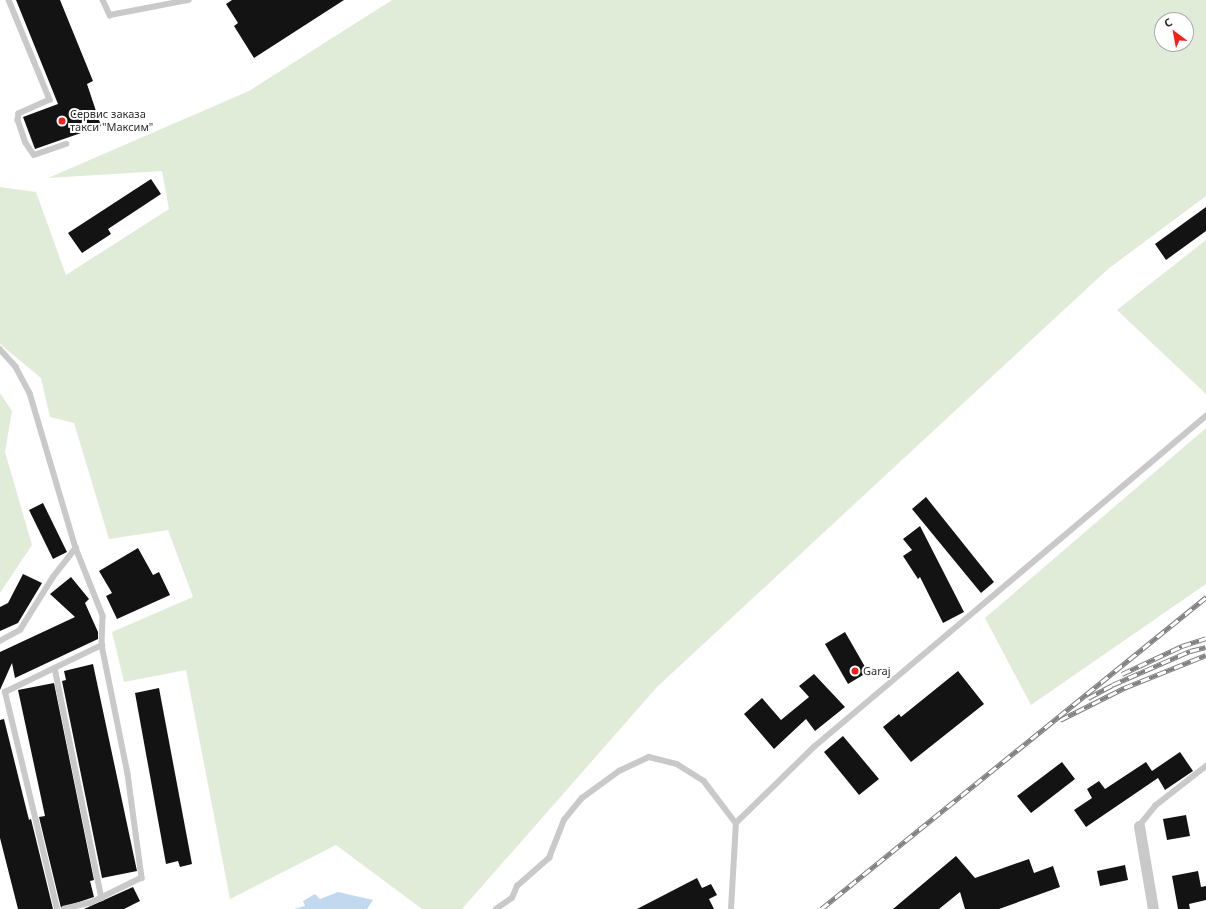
<!DOCTYPE html>
<meta charset="utf-8">
<style>
body{margin:0}
#map{position:relative;width:1206px;height:909px;overflow:hidden;background:#fff;font-family:"Noto Sans",sans-serif}
div>[style]{position:absolute}
.green>*{inset:0;background:#e0ecd7}
.water>*{inset:0;background:#c1d8ee}
.building>*{inset:0;background:#131313}
.lane>*{height:5.5px;margin:-2.75px;padding:0 2.75px;transform-origin:2.75px;border-radius:2.75px;background:#c9c9c9}
.street>*{height:11px;margin:-5.5px;padding:0 5.5px;transform-origin:5.5px;border-radius:5.5px;background:#c9c9c9}
.rail>*{height:4.5px;margin-top:-2.25px;transform-origin:0;background:repeating-linear-gradient(90deg,#fff 0 9px,#818181 0 18px);box-sizing:border-box;border-block:1px solid #818181}
.dots>*{width:11px;height:11px;translate:-50% -50%;box-sizing:border-box;border:2px solid #fff;border-radius:50%}
span{translate:-50% -50%;white-space:nowrap;text-align:center;line-height:1.15;-webkit-text-stroke:4px #fff;paint-order:stroke}
.poi-label{font-size:11px;color:#2c2c2c}
.left{translate:0 -50%;text-align:left}
.north{position:absolute;left:1154px;top:12px;width:40px;height:40px;box-sizing:border-box;background:#fff;border:1px solid #ababab;border-radius:50%;rotate:328deg;font-size:11px;font-weight:700;line-height:16px;text-align:center;color:#2c2c2c}
.north::after{content:'';display:block;margin:auto;width:14px;height:18px;background:#f6201b;clip-path:polygon(50% 0,100% 100%,50% 72%,0 100%)}
</style>
<div id="map">
<div class="green">
<div style="clip-path:polygon(evenodd,392px 0,1206px 0,1206px 196px,1108px 269px,657px 687px,462px 909px,422px 909px,336px 845px,230px 899px,186px 670px,124px 682px,112px 632px,193px 597px,168px 530px,109px 539px,74px 423px,50px 417px,41px 378px,0 344px,0 187px,36px 192px,66px 275px,169px 209px,162px 171px,48px 178px,249px 91px,392px 0,1162px 20px,1186px 20px,1186px 44px,1162px 44px,1162px 20px)"></div>
<div style="clip-path:polygon(1206px 240px,1206px 394px,1117px 310px)"></div>
<div style="clip-path:polygon(0 393px,12px 411px,5px 452px,32px 545px,0 593px)"></div>
<div style="clip-path:polygon(1206px 428px,1206px 584px,1031px 705px,985px 618px)"></div>
</div>
<div class="water">
<div style="clip-path:polygon(338px 892px,373px 900px,367px 909px,294px 909px,305px 906px,303px 901px,315px 894px,320px 899px)"></div>
</div>
<div class="building">
<div style="clip-path:polygon(16px 0,60px 0,93px 81px,87px 84px,101px 126px,35px 149px,23px 117px,58px 104px)"></div>
<div style="clip-path:polygon(232px 0,344px 0,254px 58px,234px 26px,238px 23px,226px 4px)"></div>
<div style="clip-path:polygon(151px 179px,161px 194px,108px 229px,111px 234px,82px 253px,68px 233px)"></div>
<div style="clip-path:polygon(1206px 207px,1206px 231px,1166px 260px,1155px 244px)"></div>
<div style="clip-path:polygon(926px 497px,994px 582px,981px 593px,912px 509px)"></div>
<div style="clip-path:polygon(43px 503px,67px 552px,53px 559px,29px 510px)"></div>
<div style="clip-path:polygon(920px 526px,964px 612px,943px 623px,920px 577px,918px 579px,903px 556px,912px 550px,903px 539px)"></div>
<div style="clip-path:polygon(138px 548px,153px 575px,159px 572px,170px 595px,117px 619px,106px 596px,112px 593px,99px 571px)"></div>
<div style="clip-path:polygon(23px 574px,42px 583px,18px 623px,0 631px,0 607px,8px 603px)"></div>
<div style="clip-path:polygon(71px 577px,89px 599px,85px 603px,98px 632px,98px 639px,15px 678px,12px 663px,0 690px,0 652px,75px 617px,50px 594px)"></div>
<div style="clip-path:polygon(845px 632px,868px 672px,848px 684px,825px 644px)"></div>
<div style="clip-path:polygon(93px 664px,137px 871px,102px 878px,62px 681px,66px 680px,64px 671px)"></div>
<div style="clip-path:polygon(958px 671px,984px 704px,911px 762px,883px 727px,899px 714px,901px 717px)"></div>
<div style="clip-path:polygon(814px 674px,845px 707px,815px 731px,806px 719px,774px 749px,744px 714px,762px 698px,781px 720px,809px 697px,799px 686px)"></div>
<div style="clip-path:polygon(54px 683px,94px 880px,90px 881px,94px 897px,61px 908px,39px 817px,45px 816px,18px 690px)"></div>
<div style="clip-path:polygon(159px 688px,192px 864px,180px 867px,178px 861px,166px 864px,135px 693px)"></div>
<div style="clip-path:polygon(4px 719px,29px 820px,31px 819px,53px 909px,18px 909px,0 838px,0 720px)"></div>
<div style="clip-path:polygon(843px 736px,879px 779px,859px 795px,824px 752px)"></div>
<div style="clip-path:polygon(1180px 752px,1193px 771px,1165px 790px,1158px 778px,1086px 827px,1074px 810px,1092px 798px,1087px 789px,1099px 781px,1105px 789px,1146px 762px,1152px 771px)"></div>
<div style="clip-path:polygon(1062px 762px,1075px 779px,1031px 813px,1017px 796px)"></div>
<div style="clip-path:polygon(1186px 815px,1190px 836px,1167px 840px,1163px 819px)"></div>
<div style="clip-path:polygon(956px 856px,975px 878px,1029px 859px,1034px 873px,1053px 866px,1060px 887px,999px 909px,965px 909px,960px 892px,939px 909px,893px 909px)"></div>
<div style="clip-path:polygon(1125px 865px,1128px 880px,1100px 886px,1097px 871px)"></div>
<div style="clip-path:polygon(1198px 871px,1201px 887px,1206px 886px,1206px 900px,1189px 904px,1190px 909px,1178px 909px,1172px 876px)"></div>
<div style="clip-path:polygon(697px 878px,702px 888px,711px 884px,717px 895px,709px 899px,714px 909px,637px 909px)"></div>
<div style="clip-path:polygon(133px 887px,140px 901px,124px 909px,84px 909px)"></div>
</div>
<div class="lane">
<div style="left:9px;top:0;width:108px;rotate:67.7deg"></div>
<div style="left:50px;top:100px;width:34px;rotate:156deg"></div>
<div style="left:19px;top:114px;width:6px;rotate:99deg"></div>
<div style="left:18px;top:120px;width:24px;rotate:71deg"></div>
<div style="left:26px;top:143px;width:14px;rotate:56deg"></div>
<div style="left:34px;top:155px;width:34px;rotate:-19deg"></div>
<div style="left:103px;top:0;width:17px;rotate:65deg"></div>
<div style="left:110px;top:15px;width:80px;rotate:-10.8deg"></div>
<div style="left:0;top:349px;width:24px;rotate:48deg"></div>
<div style="left:16px;top:367px;width:30px;rotate:62deg"></div>
<div style="left:30px;top:393px;width:162px;rotate:73.5deg"></div>
<div style="left:76px;top:548px;width:73px;rotate:68.3deg"></div>
<div style="left:103px;top:616px;width:29px;rotate:92deg"></div>
<div style="left:102px;top:645px;width:132px;rotate:78.6deg"></div>
<div style="left:128px;top:774px;width:105px;rotate:82.3deg"></div>
<div style="left:142px;top:878px;width:57px;rotate:153.9deg"></div>
<div style="left:91px;top:903px;width:27px;rotate:167deg"></div>
<div style="left:0;top:641px;width:23px;rotate:-29deg"></div>
<div style="left:20px;top:630px;width:62px;rotate:-58.1deg"></div>
<div style="left:53px;top:577px;width:37px;rotate:-52deg"></div>
<div style="left:55px;top:668px;width:235px;rotate:78.5deg"></div>
<div style="left:1139px;top:826px;width:26px;rotate:-51deg"></div>
<div style="left:1155px;top:806px;width:65px;rotate:-38.1deg"></div>
<div style="left:57px;top:909px;width:223px;rotate:-103.5deg"></div>
<div style="left:5px;top:692px;width:108px;rotate:-25.9deg"></div>
<div style="left:496px;top:909px;width:19px;rotate:-35deg"></div>
<div style="left:512px;top:898px;width:13px;rotate:-67deg"></div>
<div style="left:517px;top:886px;width:43px;rotate:-41.2deg"></div>
<div style="left:549px;top:858px;width:41px;rotate:-68.5deg"></div>
<div style="left:564px;top:820px;width:28px;rotate:-51deg"></div>
<div style="left:582px;top:798px;width:46px;rotate:-36.1deg"></div>
<div style="left:619px;top:771px;width:33px;rotate:-25deg"></div>
<div style="left:649px;top:757px;width:29px;rotate:14deg"></div>
<div style="left:677px;top:764px;width:32px;rotate:32deg"></div>
<div style="left:704px;top:781px;width:53px;rotate:52.7deg"></div>
<div style="left:731px;top:909px;width:86px;rotate:-86.7deg"></div>
<div style="left:736px;top:823px;width:110px;rotate:-44.3deg"></div>
<div style="left:815px;top:746px;width:512px;rotate:-40.16deg"></div>
</div>
<div class="street">
<div style="left:1139px;top:826px;width:84px;rotate:80.4deg"></div>
</div>
<div class="rail">
<div style="left:1122px;top:674px;width:66px;rotate:-25deg"></div>
<div style="left:1182px;top:646px;width:25px;rotate:-18deg"></div>
<div style="left:1088px;top:698px;width:27px;rotate:-28deg"></div>
<div style="left:1112px;top:685px;width:85px;rotate:-23.6deg"></div>
<div style="left:1190px;top:651px;width:16px;rotate:-14deg"></div>
<div style="left:1060px;top:720px;width:72px;rotate:-26.6deg"></div>
<div style="left:1124px;top:688px;width:88px;rotate:-21.9deg"></div>
<div style="left:821px;top:909px;width:496px;rotate:-39deg"></div>
</div>
<div class="dots">
<div style="left:62px;top:121px;background:#f6201b"></div>
<div style="left:855px;top:671px;background:#f6201b"></div>
</div>
<div class="poi-label">
<span class="left" style="left:70px;top:121px">Сервис заказа<br>такси "Максим"</span>
<span class="left" style="left:863px;top:671px">Garaj</span>
</div>
<div class="north">С</div>
</div>
